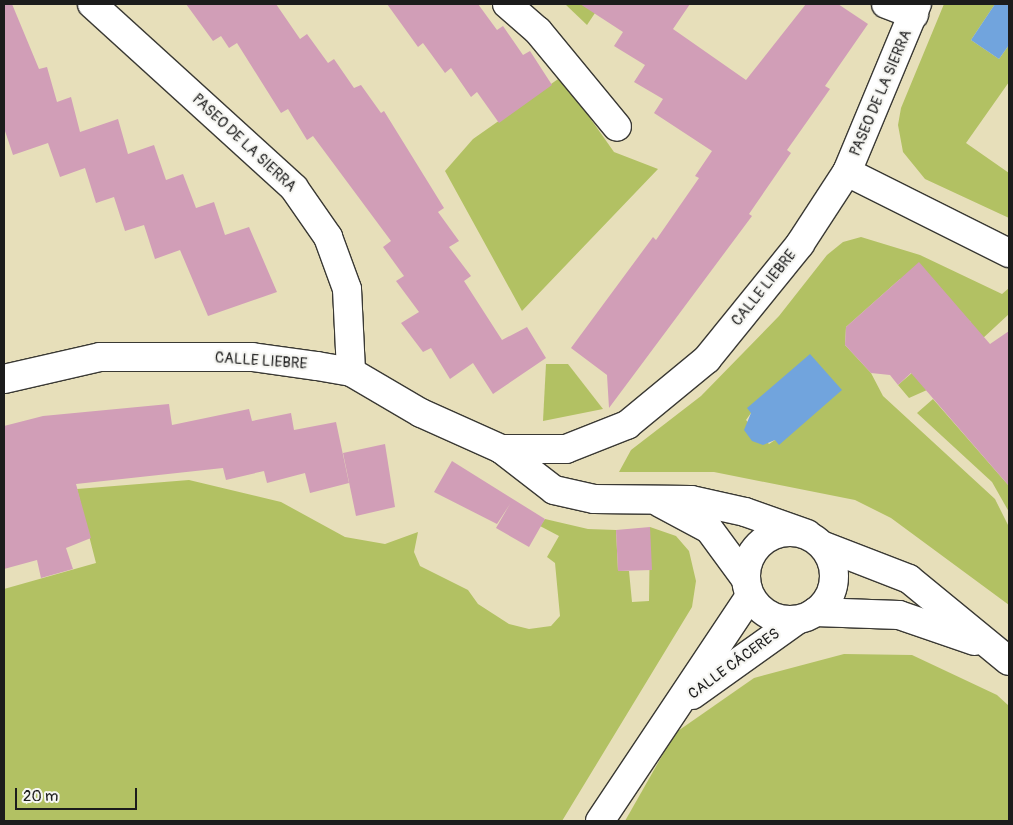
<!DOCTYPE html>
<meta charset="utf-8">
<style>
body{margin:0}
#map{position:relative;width:1013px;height:825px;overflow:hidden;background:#e7dfba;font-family:Pangolin,sans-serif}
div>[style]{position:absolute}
.green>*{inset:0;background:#b2c163}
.water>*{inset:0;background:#71a4dd}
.building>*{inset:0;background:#d19eb7}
.roads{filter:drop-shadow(1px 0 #3a3934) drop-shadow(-1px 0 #3a3934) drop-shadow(0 1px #3a3934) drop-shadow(0 -1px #3a3934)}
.street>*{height:28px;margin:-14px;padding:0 14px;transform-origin:14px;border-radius:14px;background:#fff}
.street>.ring{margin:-14px;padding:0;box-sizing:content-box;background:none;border:28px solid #fff;border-radius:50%}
span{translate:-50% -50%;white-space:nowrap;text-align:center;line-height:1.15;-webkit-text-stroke:4.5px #f6f6f2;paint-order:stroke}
.street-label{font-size:15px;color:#1c1c1c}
.frame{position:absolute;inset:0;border:5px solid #1c1c1c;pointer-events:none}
.scale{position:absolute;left:15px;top:788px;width:122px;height:22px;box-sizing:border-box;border:2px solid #1c1c1c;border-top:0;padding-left:6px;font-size:15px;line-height:18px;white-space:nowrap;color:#1c1c1c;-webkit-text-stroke:4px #f6f6f2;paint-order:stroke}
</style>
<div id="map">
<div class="green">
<div style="clip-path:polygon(565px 4px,601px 4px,587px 25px)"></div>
<div style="clip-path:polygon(944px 4px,995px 4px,971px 40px,999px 59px,1009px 45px,1009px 82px,966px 143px,1009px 173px,1009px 218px,925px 179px,903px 152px,898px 125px,901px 108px)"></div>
<div style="clip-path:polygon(561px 77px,614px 152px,658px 169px,522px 311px,445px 171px,473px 139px)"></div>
<div style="clip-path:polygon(evenodd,861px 237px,920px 255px,1002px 294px,1009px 288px,1009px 314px,927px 390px,909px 398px,898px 385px,971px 322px,900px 279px,846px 327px,845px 345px,871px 373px,883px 396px,995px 499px,1009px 527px,1009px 605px,891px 518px,855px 500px,714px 472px,619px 472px,631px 450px,701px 396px,779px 316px,827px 255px,843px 242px,861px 237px,751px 413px,775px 440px,769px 444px,746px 420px,751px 413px)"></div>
<div style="clip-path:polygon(546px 364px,568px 364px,603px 409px,543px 421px)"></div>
<div style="clip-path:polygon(933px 399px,1009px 486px,1009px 512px,992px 482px,917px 413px)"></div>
<div style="clip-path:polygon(189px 480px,281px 502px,345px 537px,385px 544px,418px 532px,414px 552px,420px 566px,468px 590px,478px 604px,509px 624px,529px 629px,551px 626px,560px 616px,555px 563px,547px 557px,559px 536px,540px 526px,545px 519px,588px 529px,616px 530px,618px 571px,629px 571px,632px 602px,649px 601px,650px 527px,676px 536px,689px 551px,696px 581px,692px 607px,562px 821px,4px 821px,4px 589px,96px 563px,77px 489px)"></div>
<div style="clip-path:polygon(844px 654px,912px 655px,997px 695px,1009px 706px,1009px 821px,625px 821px,675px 733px,754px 678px)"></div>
</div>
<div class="water">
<div style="clip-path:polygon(995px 4px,1009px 4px,1009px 45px,999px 59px,971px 40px)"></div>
<div style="clip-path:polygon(810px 354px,842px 390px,779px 445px,775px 440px,763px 445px,752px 441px,744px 430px,751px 413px,747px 408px)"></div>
</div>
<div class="building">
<div style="clip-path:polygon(4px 4px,12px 4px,39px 69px,47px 67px,57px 102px,71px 97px,80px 132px,118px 119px,128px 154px,154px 145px,166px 180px,183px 174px,196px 208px,214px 202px,225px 235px,249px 227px,277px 292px,208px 316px,180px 250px,155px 259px,144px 225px,125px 231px,114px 197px,96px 203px,85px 168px,60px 177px,48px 143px,13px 155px,4px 128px)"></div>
<div style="clip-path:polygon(186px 4px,276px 4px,300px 39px,307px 34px,328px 63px,334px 59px,354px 88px,361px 85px,381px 113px,384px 111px,444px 208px,438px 212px,459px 241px,449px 247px,471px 276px,464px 281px,502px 340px,527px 327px,546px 358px,493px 394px,473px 363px,450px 379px,431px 348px,423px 352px,401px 323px,419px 312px,396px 281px,404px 276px,383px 247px,391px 241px,313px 136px,307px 140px,288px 109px,281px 113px,237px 43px,229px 48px,221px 36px,213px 41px)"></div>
<div style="clip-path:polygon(387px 4px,478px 4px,497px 30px,503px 26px,523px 55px,530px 51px,552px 85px,499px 123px,477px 92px,471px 97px,451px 68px,445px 73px,423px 43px,418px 47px)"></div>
<div style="clip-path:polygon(580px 4px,690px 4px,673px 29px,746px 80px,806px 4px,838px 4px,868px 24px,825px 86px,830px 89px,787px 150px,791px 153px,749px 214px,752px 216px,609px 408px,607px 375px,571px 348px,653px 237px,656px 240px,699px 178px,695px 176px,712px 151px,654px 113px,663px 99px,634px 82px,645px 65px,614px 46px,623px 32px)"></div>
<div style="clip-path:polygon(919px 262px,990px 344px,1009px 331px,1009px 486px,911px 373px,898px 385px,890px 375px,871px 373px,845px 345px,846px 327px)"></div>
<div style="clip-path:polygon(169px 404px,172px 425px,249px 409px,252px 421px,291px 413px,294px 430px,336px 422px,349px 483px,310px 493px,305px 473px,267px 483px,264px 471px,226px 480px,223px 468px,76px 484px,91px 538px,66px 548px,73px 569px,41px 578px,37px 560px,4px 569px,4px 426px,43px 416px)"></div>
<div style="clip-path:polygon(385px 444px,395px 507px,356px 516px,343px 453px)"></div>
<div style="clip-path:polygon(452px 461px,545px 519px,529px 547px,496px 528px,510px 504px,497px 524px,434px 492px)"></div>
<div style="clip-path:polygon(650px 527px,652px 570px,618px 571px,616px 530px)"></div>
</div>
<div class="roads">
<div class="street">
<div style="left:92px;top:4px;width:273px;rotate:42.3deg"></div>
<div style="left:294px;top:188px;width:60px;rotate:55.2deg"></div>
<div style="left:328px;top:237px;width:55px;rotate:69.9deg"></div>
<div style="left:347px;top:289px;width:83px;rotate:87.2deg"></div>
<div style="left:507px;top:4px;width:41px;rotate:41.1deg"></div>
<div style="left:538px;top:31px;width:124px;rotate:50.5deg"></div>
<div style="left:886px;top:4px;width:30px;rotate:21deg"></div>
<div style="left:847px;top:172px;width:181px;rotate:26.6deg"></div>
<div style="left:4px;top:379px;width:98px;rotate:-12.9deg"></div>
<div style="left:100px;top:357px;width:152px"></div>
<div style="left:252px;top:357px;width:66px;rotate:7.9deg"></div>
<div style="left:317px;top:366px;width:35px;rotate:10deg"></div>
<div style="left:351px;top:372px;width:81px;rotate:30.4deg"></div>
<div style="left:421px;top:413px;width:88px;rotate:24.2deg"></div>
<div style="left:501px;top:449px;width:67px;rotate:37.7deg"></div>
<div style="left:554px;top:490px;width:41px;rotate:12.7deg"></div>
<div style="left:594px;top:499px;width:97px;rotate:0.6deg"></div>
<div style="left:691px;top:500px;width:55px;rotate:12.5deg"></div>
<div style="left:745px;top:512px;width:66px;rotate:19.5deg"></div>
<div style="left:501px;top:449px;width:65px"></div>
<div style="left:566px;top:449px;width:66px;rotate:-21.5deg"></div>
<div style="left:627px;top:425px;width:104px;rotate:-39.5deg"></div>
<div style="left:707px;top:359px;width:148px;rotate:-51deg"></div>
<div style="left:800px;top:244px;width:86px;rotate:-56.9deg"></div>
<div style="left:847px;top:172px;width:182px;rotate:-67.4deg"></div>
<div style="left:660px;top:503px;width:55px;rotate:28deg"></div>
<div style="left:709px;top:529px;width:61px;rotate:53.7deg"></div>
<div class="ring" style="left:746px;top:532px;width:60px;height:60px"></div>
<div style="left:824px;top:546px;width:91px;rotate:21.2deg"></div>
<div style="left:909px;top:579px;width:129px;rotate:39.4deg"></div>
<div style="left:815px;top:612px;width:84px;rotate:2deg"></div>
<div style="left:899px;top:615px;width:80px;rotate:18.9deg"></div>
<div style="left:692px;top:695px;width:129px;rotate:-35.5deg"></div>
<div style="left:600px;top:821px;width:270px;rotate:-56.3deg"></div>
</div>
</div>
<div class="street-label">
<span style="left:881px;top:93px;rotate:-67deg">PASEO DE LA SIERRA</span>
<span style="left:244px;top:143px;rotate:43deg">PASEO DE LA SIERRA</span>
<span style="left:764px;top:288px;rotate:-51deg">CALLE LIEBRE</span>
<span style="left:261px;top:361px;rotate:4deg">CALLE LIEBRE</span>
<span style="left:734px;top:664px;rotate:-36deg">CALLE CÁCERES</span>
</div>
<div class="frame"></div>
<div class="scale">20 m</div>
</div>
